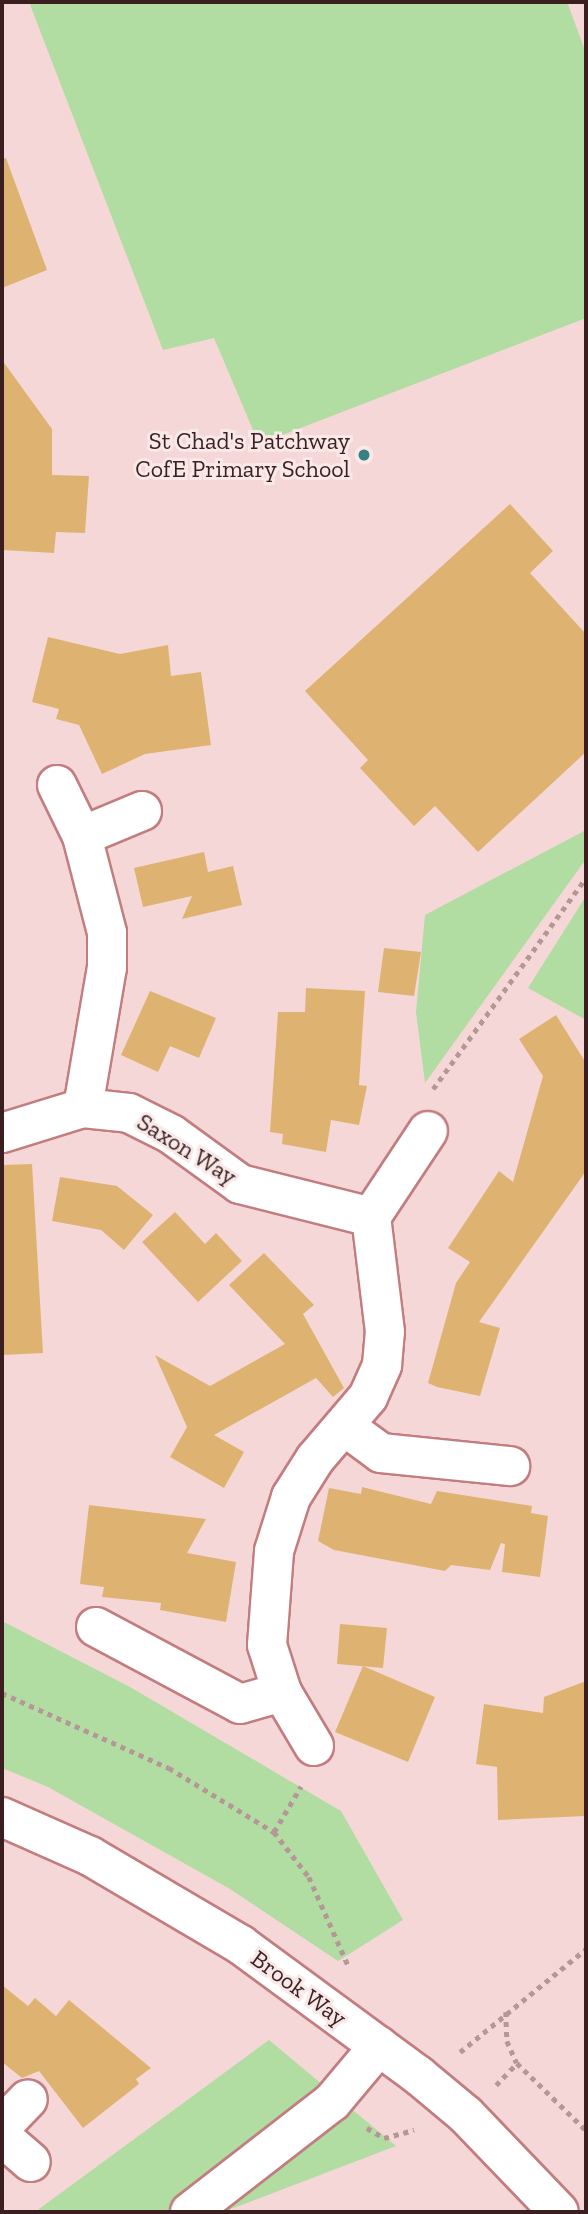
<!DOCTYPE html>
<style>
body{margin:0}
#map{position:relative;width:588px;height:2214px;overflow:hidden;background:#f6d7d7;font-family:"Zilla Slab",serif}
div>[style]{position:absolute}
.green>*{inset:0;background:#b1dca2}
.building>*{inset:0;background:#deb372}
.path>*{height:4.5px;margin-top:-2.25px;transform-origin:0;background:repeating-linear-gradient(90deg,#b59797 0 5px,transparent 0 10px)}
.roads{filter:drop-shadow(2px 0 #c27d7f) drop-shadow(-2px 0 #c27d7f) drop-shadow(0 2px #c27d7f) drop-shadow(0 -2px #c27d7f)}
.minor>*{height:38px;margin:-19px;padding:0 19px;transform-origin:19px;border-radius:19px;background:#fff}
.dots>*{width:19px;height:19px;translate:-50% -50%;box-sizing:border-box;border:4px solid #f8e8e8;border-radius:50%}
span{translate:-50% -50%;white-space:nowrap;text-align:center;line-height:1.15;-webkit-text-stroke:6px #f8e8e8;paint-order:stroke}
.poi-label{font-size:24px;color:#3b1f20}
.right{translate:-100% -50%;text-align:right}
.street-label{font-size:24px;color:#3b1f20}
.frame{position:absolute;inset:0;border:4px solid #3b1f20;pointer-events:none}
</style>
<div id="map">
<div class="green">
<div style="clip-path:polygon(29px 2px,567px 2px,586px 53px,586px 318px,259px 444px,214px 338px,163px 350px)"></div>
<div style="clip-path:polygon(586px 830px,586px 859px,425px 1083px,416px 1012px,425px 915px)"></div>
<div style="clip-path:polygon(586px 896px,586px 1020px,528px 988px)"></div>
<div style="clip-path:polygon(2px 1621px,130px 1687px,341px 1811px,403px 1920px,338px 1961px,230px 1889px,48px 1787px,2px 1768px)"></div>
<div style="clip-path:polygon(269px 2040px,396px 2146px,223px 2212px,35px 2212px)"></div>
</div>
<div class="building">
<div style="clip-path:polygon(6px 158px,47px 270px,2px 288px,2px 159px)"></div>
<div style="clip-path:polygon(2px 360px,52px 429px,52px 475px,89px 476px,85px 533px,56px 532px,54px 553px,2px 550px)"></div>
<div style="clip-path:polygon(510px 504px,553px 551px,530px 573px,586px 634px,586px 752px,478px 852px,435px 806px,414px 826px,360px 768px,368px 760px,305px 691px)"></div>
<div style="clip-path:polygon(48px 637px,120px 654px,168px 645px,171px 676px,201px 672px,211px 745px,145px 754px,102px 774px,79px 725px,56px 719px,59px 709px,32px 702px)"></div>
<div style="clip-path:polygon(204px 852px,208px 872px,233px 866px,242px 905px,182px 919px,192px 896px,143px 907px,134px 868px)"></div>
<div style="clip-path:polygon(384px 948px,421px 952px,414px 996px,378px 992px)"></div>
<div style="clip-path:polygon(306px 988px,365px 991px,359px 1085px,367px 1086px,359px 1125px,331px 1120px,326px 1152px,282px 1144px,283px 1134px,270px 1132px,278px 1012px,305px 1012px)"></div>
<div style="clip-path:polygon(150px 991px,216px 1018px,199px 1058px,170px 1046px,158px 1072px,121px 1055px)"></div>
<div style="clip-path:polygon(556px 1015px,586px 1063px,586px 1171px,479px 1322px,500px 1328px,480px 1396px,437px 1387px,428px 1383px,456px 1283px,470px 1262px,448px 1248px,499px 1171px,513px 1182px,543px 1076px,519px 1039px)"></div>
<div style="clip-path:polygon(32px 1164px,43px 1353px,2px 1355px,2px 1165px)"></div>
<div style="clip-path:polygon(60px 1177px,117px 1186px,153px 1215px,124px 1250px,101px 1230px,52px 1221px)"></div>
<div style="clip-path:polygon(175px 1212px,205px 1244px,216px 1233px,242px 1261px,198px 1302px,142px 1242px)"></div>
<div style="clip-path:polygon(264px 1253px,314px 1305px,303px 1314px,344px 1388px,333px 1397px,316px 1378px,214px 1435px,244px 1452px,224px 1488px,170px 1457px,187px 1427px,155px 1355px,210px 1386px,285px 1344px,229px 1285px)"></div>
<div style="clip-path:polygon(362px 1487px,431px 1504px,437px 1491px,532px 1506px,531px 1513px,548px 1516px,540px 1577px,502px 1572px,505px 1544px,501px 1543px,490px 1570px,451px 1565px,445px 1571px,334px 1550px,318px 1541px,329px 1488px,361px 1494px)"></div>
<div style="clip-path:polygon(89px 1505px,206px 1519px,187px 1553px,236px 1562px,226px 1622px,160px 1610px,161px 1603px,102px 1597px,104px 1587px,80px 1584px)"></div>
<div style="clip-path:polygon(340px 1624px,387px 1628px,383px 1668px,337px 1664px)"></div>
<div style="clip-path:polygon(363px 1666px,435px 1697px,408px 1762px,335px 1732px)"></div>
<div style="clip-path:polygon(586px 1681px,586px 1816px,498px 1820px,497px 1767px,476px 1764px,484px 1704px,543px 1713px,544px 1697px)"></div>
<div style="clip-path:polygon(2px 1985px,28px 2006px,35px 1998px,56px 2016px,69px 2000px,151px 2068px,136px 2079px,139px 2084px,83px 2128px,39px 2071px,22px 2078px,2px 2062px)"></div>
</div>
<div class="path">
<div style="left:433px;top:1089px;width:261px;rotate:-54.1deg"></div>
<div style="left:2px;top:1693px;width:183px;rotate:24.2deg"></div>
<div style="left:169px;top:1768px;width:123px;rotate:31.4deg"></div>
<div style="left:274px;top:1832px;width:57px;rotate:52.1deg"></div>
<div style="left:309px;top:1877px;width:96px;rotate:66.1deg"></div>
<div style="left:274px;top:1832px;width:53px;rotate:-59.6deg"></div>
<div style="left:506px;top:2012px;width:29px;rotate:88deg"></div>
<div style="left:507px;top:2041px;width:24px;rotate:66deg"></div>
<div style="left:517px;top:2063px;width:96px;rotate:44.2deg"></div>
<div style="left:460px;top:2052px;width:163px;rotate:-39.3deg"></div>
<div style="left:496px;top:2085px;width:30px;rotate:-46deg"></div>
<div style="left:367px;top:2128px;width:20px;rotate:30deg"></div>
<div style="left:384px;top:2138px;width:31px;rotate:-15deg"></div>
</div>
<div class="roads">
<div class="minor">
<div style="left:57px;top:785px;width:57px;rotate:63.9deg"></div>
<div style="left:82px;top:836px;width:100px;rotate:75.5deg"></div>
<div style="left:107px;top:933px;width:34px;rotate:90deg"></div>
<div style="left:107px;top:967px;width:143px;rotate:99.7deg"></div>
<div style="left:82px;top:836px;width:65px;rotate:-22.6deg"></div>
<div style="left:2px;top:1133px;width:85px;rotate:-17.2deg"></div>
<div style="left:83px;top:1108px;width:46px;rotate:6.2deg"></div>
<div style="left:129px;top:1113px;width:47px;rotate:26.6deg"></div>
<div style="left:171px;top:1134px;width:85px;rotate:35.9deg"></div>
<div style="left:240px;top:1184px;width:135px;rotate:14.1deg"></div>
<div style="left:347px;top:1428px;width:42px;rotate:36.3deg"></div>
<div style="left:381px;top:1453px;width:130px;rotate:5.8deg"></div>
<div style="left:96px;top:1627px;width:163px;rotate:28.1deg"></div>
<div style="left:240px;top:1704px;width:44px;rotate:-15.9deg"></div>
<div style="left:314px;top:1746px;width:63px;rotate:-120.7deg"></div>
<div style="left:282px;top:1692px;width:49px;rotate:-107.7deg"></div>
<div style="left:267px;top:1645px;width:94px;rotate:-85.7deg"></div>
<div style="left:274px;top:1551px;width:57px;rotate:-72.5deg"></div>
<div style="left:291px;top:1497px;width:45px;rotate:-57.7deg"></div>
<div style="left:315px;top:1459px;width:82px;rotate:-49.5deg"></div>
<div style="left:368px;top:1397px;width:35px;rotate:-66deg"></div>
<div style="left:382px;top:1365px;width:33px;rotate:-85deg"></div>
<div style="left:385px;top:1332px;width:116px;rotate:-96.9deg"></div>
<div style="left:371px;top:1217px;width:103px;rotate:-56.5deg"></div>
<div style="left:2px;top:1817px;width:96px;rotate:23.9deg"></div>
<div style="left:90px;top:1856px;width:175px;rotate:30.5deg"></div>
<div style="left:241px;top:1945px;width:220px;rotate:36.3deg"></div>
<div style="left:418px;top:2075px;width:62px;rotate:39.8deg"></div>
<div style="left:466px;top:2115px;width:134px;rotate:46.2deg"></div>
<div style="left:2px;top:2126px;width:37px;rotate:-46deg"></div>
<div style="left:2px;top:2137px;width:38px;rotate:41deg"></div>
<div style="left:190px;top:2212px;width:180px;rotate:-37.8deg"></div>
<div style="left:332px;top:2102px;width:73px;rotate:-50deg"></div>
</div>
</div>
<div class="dots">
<div style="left:364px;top:455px;background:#388182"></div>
</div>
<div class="poi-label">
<span class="right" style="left:350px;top:455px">St Chad's Patchway<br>CofE Primary School</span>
</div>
<div class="street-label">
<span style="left:187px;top:1149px;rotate:32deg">Saxon Way</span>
<span style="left:299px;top:1988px;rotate:36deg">Brook Way</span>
</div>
<div class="frame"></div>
</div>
